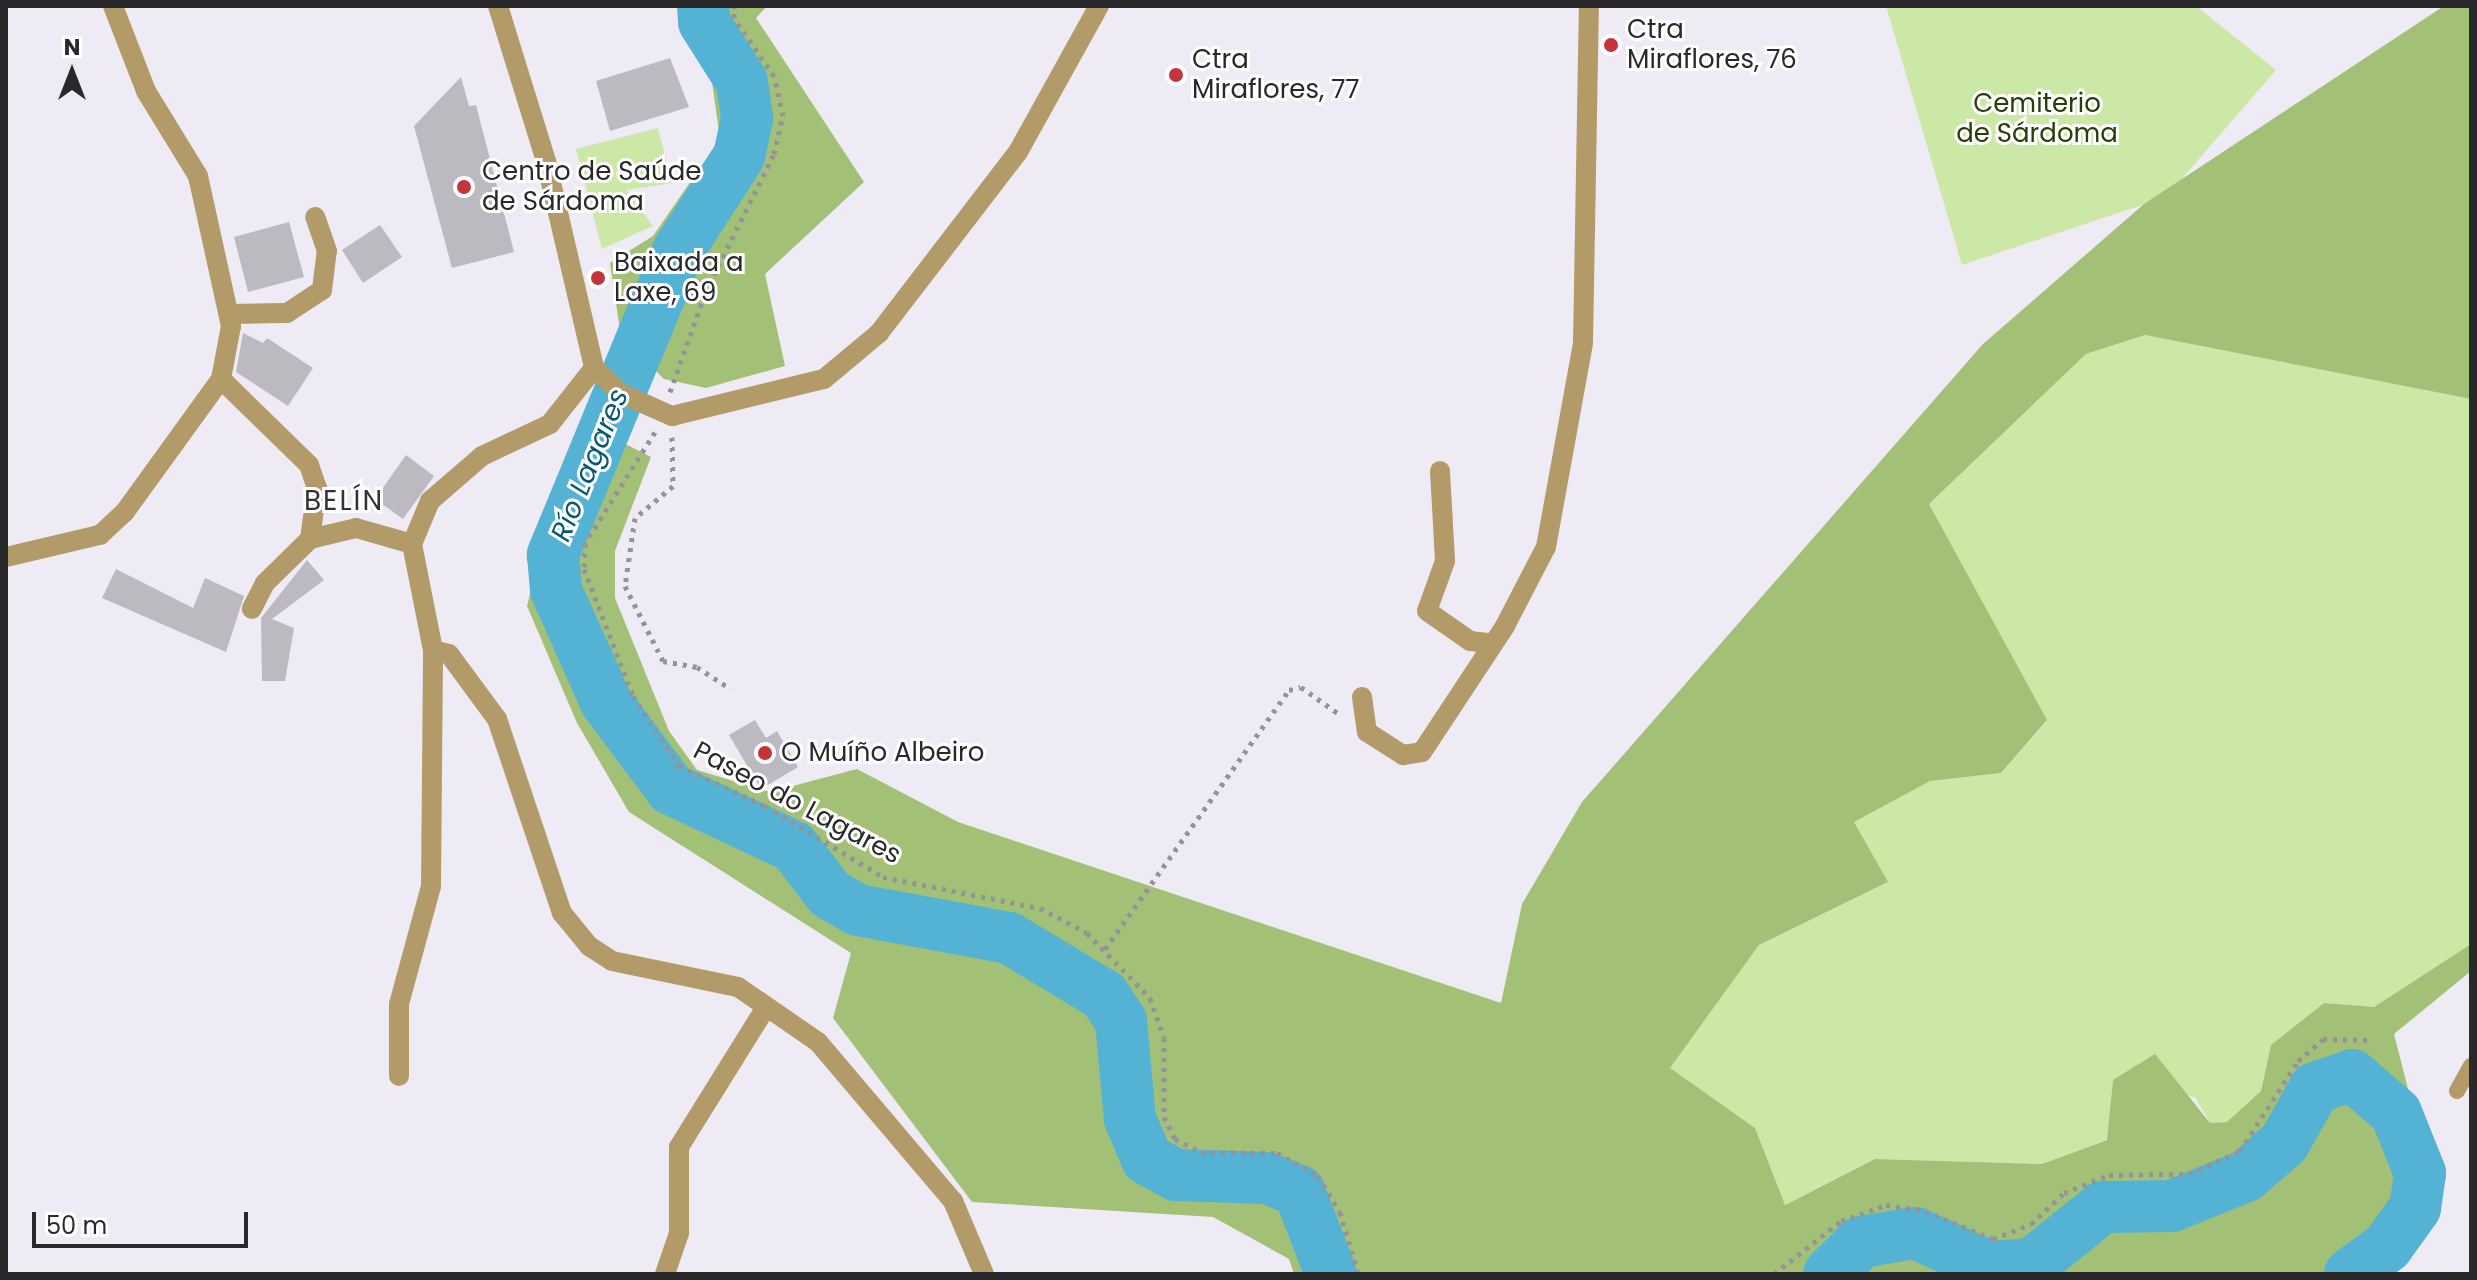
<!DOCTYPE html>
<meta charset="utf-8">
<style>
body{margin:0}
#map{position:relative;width:2477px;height:1280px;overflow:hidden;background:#eeebf4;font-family:Poppins,sans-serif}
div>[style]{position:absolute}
.green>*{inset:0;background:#cce8a6}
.forest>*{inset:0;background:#a3c077}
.river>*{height:52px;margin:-26px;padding:0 26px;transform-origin:26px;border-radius:26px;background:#54b2d5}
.building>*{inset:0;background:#bcb9c1}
.path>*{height:5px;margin-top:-2.5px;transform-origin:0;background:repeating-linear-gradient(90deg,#95939a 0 4px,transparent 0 10px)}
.service>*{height:16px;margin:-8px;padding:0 8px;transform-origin:8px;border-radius:8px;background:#b39b69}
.minor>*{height:20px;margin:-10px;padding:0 10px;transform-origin:10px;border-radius:10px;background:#b39b69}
.dots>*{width:22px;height:22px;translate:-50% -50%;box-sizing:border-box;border:4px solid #fff;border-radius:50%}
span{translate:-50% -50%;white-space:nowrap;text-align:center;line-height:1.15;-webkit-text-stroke:6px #fff;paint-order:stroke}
.poi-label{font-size:26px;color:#29282b}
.left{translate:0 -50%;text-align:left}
.park-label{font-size:26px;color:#2c3e07}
.street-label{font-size:26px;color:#29282b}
.water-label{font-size:28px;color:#075870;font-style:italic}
.neighbourhood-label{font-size:28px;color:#333137;letter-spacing:2px}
.frame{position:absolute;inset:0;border:8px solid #29282b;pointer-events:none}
.north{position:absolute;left:32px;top:32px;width:80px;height:80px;-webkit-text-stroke:6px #fff;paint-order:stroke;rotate:0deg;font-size:22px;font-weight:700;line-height:32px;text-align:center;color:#29282b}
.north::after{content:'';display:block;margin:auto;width:28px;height:36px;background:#29282b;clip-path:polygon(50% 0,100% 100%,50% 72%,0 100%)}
.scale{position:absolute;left:32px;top:1212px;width:216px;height:36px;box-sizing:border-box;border:4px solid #29282b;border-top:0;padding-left:10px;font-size:24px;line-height:28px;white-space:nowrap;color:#29282b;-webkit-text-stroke:6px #fff;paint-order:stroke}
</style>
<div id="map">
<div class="green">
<div style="clip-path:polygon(1886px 6px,2196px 6px,2276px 70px,2166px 197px,1962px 265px)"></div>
<div style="clip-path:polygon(658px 128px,672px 183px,626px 190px,653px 226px,602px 249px,576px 149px)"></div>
<div style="clip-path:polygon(2145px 335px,2471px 399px,2471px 944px,2374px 1007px,2324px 1003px,2271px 1045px,2261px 1091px,2228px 1122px,2210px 1123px,2195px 1097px,2113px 1080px,2108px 1139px,2042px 1164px,1875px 1159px,1784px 1205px,1755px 1128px,1669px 1069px,1759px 945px,1887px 883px,1853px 822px,1930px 781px,2001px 773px,2047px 721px,1929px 504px,2086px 354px)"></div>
</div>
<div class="forest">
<div style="clip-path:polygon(685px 6px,767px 6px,756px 18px,864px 182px,765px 274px,785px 366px,706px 388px,664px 379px,621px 337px,610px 263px,653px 236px,720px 139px,712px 82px)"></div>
<div style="clip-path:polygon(2444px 6px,2471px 6px,2471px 399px,2145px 335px,2086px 354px,1929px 504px,2047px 720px,2001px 773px,1930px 781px,1854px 822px,1888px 882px,1759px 945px,1670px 1068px,1755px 1128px,1785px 1205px,1875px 1159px,2042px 1164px,2107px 1140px,2113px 1080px,2155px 1054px,2210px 1123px,2227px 1122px,2261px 1091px,2271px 1045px,2324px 1003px,2374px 1007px,2471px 944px,2471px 971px,2394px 1034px,2433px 1187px,2364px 1274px,1294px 1274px,1289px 1259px,1213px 1217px,972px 1202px,833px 1018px,851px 953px,629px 812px,577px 723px,527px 606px,552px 507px,590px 426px,651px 457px,615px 551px,615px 598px,669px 731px,697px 770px,770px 792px,857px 769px,958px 822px,1501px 1003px,1522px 904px,1582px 802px,1983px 344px,2144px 204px)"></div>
</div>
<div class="river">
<div style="left:703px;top:6px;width:16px;rotate:86deg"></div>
<div style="left:704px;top:22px;width:71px;rotate:57.7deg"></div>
<div style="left:742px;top:82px;width:37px;rotate:82deg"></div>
<div style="left:747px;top:119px;width:38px;rotate:102deg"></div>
<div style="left:739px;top:156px;width:113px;rotate:122.7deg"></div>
<div style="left:678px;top:251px;width:329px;rotate:112.4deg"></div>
<div style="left:553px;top:555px;width:35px;rotate:85deg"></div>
<div style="left:556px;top:590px;width:123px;rotate:65.9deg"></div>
<div style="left:606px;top:702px;width:109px;rotate:53.2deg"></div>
<div style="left:671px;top:789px;width:136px;rotate:25.2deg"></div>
<div style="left:794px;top:847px;width:59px;rotate:52.5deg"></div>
<div style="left:830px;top:894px;width:32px;rotate:30deg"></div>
<div style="left:858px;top:910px;width:154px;rotate:10.5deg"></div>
<div style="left:1009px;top:938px;width:111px;rotate:31deg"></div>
<div style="left:1104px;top:995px;width:31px;rotate:57deg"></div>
<div style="left:1121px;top:1021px;width:98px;rotate:84.8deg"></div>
<div style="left:1130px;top:1119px;width:43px;rotate:67deg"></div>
<div style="left:1147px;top:1159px;width:33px;rotate:29deg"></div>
<div style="left:1176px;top:1175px;width:91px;rotate:1.9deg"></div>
<div style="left:1267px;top:1178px;width:35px;rotate:22deg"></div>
<div style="left:1299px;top:1191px;width:89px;rotate:68.9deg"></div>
<div style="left:1829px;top:1274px;width:45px;rotate:-45deg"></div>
<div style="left:1861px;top:1242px;width:55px;rotate:-9.5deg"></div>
<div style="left:1915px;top:1233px;width:82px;rotate:24.4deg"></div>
<div style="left:1990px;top:1267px;width:42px;rotate:-4.1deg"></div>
<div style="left:2032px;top:1264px;width:91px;rotate:-38.8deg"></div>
<div style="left:2103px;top:1207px;width:69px;rotate:-0.8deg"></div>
<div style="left:2172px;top:1206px;width:80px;rotate:-22.1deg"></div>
<div style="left:2246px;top:1176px;width:50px;rotate:-41deg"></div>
<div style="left:2284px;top:1143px;width:63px;rotate:-60.6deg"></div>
<div style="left:2315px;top:1088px;width:39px;rotate:-19deg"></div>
<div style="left:2352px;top:1075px;width:58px;rotate:40.8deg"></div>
<div style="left:2396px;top:1113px;width:65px;rotate:68.2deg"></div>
<div style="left:2420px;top:1173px;width:35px;rotate:98deg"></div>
<div style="left:2415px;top:1208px;width:48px;rotate:125.7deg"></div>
<div style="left:2387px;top:1247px;width:46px;rotate:143.9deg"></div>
</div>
<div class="building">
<div style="clip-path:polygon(670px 58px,689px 107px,610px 131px,596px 81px)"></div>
<div style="clip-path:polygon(461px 77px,469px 106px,476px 105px,514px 252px,452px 268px,414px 126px)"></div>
<div style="clip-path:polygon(289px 222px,304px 277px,248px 292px,234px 237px)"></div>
<div style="clip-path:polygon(380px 225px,402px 257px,363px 283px,342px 250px)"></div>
<div style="clip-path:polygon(243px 333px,263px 343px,267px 338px,313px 368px,288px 406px,236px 372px)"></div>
<div style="clip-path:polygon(406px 455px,434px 476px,403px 519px,375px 499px)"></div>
<div style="clip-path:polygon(307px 560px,324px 580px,272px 619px,294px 628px,285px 681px,262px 681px,261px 618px)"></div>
<div style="clip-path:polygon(116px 569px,193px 608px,205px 578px,244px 596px,226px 652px,102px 598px)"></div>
<div style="clip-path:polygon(755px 720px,766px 738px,777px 731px,798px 767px,761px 789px,729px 735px)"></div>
</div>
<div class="path">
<div style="left:670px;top:392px;width:105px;rotate:-70.5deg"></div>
<div style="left:705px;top:293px;width:155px;rotate:-63.6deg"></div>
<div style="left:774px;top:154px;width:39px;rotate:-77deg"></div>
<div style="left:783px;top:116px;width:41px;rotate:-102.7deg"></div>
<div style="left:774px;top:76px;width:70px;rotate:-124.6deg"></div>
<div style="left:734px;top:18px;width:12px;rotate:-90deg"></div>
<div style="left:655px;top:432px;width:131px;rotate:122.2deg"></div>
<div style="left:585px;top:543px;width:26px;rotate:92deg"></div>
<div style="left:584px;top:569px;width:136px;rotate:68.9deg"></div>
<div style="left:633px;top:696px;width:84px;rotate:56.7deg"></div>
<div style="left:679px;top:766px;width:95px;rotate:24.9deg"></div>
<div style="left:765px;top:806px;width:138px;rotate:31deg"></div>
<div style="left:883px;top:877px;width:160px;rotate:11.2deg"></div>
<div style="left:1040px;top:908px;width:53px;rotate:28deg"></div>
<div style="left:1087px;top:933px;width:91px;rotate:45.9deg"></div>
<div style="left:1150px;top:998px;width:42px;rotate:70.7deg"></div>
<div style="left:1164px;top:1038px;width:79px;rotate:90deg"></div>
<div style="left:1164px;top:1117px;width:25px;rotate:63deg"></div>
<div style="left:1175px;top:1139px;width:29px;rotate:27deg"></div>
<div style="left:1201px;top:1152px;width:76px;rotate:0.8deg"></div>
<div style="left:1277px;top:1153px;width:47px;rotate:29.3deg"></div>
<div style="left:1318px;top:1176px;width:42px;rotate:58.6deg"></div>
<div style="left:1340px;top:1212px;width:65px;rotate:73.8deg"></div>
<div style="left:672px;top:437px;width:49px;rotate:88.8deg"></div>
<div style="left:673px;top:486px;width:50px;rotate:139.9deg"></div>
<div style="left:635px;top:518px;width:69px;rotate:98.4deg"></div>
<div style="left:625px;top:586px;width:84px;rotate:63.1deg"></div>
<div style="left:663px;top:661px;width:35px;rotate:10deg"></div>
<div style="left:697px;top:667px;width:40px;rotate:32.9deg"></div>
<div style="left:1105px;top:949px;width:318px;rotate:-54.6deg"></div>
<div style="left:1289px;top:690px;width:12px;rotate:-14deg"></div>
<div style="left:1301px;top:687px;width:47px;rotate:35.4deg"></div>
<div style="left:1625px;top:1274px;width:50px"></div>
<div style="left:1774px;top:1274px;width:85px;rotate:-38.3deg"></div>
<div style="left:1841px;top:1221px;width:48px;rotate:-19.6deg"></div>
<div style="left:1886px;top:1205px;width:39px;rotate:9deg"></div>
<div style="left:1925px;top:1211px;width:74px;rotate:22.4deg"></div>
<div style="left:1993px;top:1239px;width:41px;rotate:-21.5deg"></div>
<div style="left:2031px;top:1224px;width:45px;rotate:-43.2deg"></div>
<div style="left:2064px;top:1193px;width:48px;rotate:-21.8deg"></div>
<div style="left:2109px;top:1175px;width:80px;rotate:-0.7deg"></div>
<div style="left:2189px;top:1174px;width:56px;rotate:-24.3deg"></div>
<div style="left:2240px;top:1151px;width:107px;rotate:-57.2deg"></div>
<div style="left:2298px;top:1061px;width:33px;rotate:-41deg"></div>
<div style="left:2323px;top:1039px;width:49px;rotate:1.2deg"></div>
</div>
<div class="service">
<div style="left:2457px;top:1091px;width:29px;rotate:-61deg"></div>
</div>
<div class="minor">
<div style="left:498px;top:6px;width:162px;rotate:72.8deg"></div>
<div style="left:546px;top:161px;width:212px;rotate:76.9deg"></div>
<div style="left:594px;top:368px;width:36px;rotate:44deg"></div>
<div style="left:620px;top:393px;width:57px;rotate:23.9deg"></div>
<div style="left:672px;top:416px;width:156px;rotate:-13.7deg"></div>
<div style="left:824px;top:379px;width:72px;rotate:-39.9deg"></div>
<div style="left:879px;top:333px;width:228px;rotate:-52.5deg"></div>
<div style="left:1018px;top:152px;width:167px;rotate:-61deg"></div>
<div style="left:232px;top:314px;width:55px;rotate:-1deg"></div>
<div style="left:287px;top:313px;width:42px;rotate:-33.3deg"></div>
<div style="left:322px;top:290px;width:39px;rotate:-83deg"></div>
<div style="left:327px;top:251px;width:36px;rotate:-109deg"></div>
<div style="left:594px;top:368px;width:71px;rotate:128.2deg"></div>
<div style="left:550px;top:424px;width:75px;rotate:154.8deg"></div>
<div style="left:482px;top:456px;width:69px;rotate:139.1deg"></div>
<div style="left:430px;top:501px;width:47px;rotate:112.7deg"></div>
<div style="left:412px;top:544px;width:108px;rotate:78.8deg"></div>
<div style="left:433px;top:650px;width:16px;rotate:14deg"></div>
<div style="left:449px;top:654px;width:81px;rotate:53.6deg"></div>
<div style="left:497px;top:719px;width:205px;rotate:71.5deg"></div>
<div style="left:562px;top:913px;width:43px;rotate:50.7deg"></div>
<div style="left:589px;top:946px;width:27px;rotate:33deg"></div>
<div style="left:612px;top:961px;width:129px;rotate:11.7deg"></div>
<div style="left:738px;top:987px;width:97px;rotate:34.5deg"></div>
<div style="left:818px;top:1042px;width:209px;rotate:49.7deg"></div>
<div style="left:953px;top:1201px;width:79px;rotate:67deg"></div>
<div style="left:221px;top:379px;width:123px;rotate:44.3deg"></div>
<div style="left:309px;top:465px;width:24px;rotate:71deg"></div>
<div style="left:317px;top:488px;width:51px;rotate:97.8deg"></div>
<div style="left:310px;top:539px;width:63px;rotate:135.6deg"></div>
<div style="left:265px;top:583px;width:29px;rotate:117deg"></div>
<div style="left:1440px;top:471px;width:90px;rotate:86.8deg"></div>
<div style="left:1445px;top:561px;width:53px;rotate:109.8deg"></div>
<div style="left:1427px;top:611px;width:52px;rotate:34.9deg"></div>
<div style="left:1470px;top:641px;width:20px;rotate:6deg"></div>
<div style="left:310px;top:539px;width:47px;rotate:-13.4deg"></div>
<div style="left:356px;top:528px;width:58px;rotate:15.9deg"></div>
<div style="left:6px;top:557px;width:97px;rotate:-13.2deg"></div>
<div style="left:100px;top:535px;width:33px;rotate:-43deg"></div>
<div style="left:124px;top:513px;width:165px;rotate:-54.1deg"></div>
<div style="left:221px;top:379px;width:54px;rotate:-79.3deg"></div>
<div style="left:231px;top:326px;width:154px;rotate:-102.4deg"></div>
<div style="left:198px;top:176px;width:100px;rotate:-121.5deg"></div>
<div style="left:146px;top:91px;width:91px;rotate:-111.2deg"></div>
<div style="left:1362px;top:697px;width:35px;rotate:82deg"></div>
<div style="left:1367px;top:732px;width:43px;rotate:32.6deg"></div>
<div style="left:1403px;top:755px;width:19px;rotate:-9deg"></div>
<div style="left:1422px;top:752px;width:151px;rotate:-56.6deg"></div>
<div style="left:1505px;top:626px;width:89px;rotate:-62.6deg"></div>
<div style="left:1546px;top:547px;width:207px;rotate:-79.7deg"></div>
<div style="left:1583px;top:343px;width:337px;rotate:-89deg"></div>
<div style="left:399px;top:1076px;width:72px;rotate:-90deg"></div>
<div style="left:399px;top:1004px;width:122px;rotate:-74.8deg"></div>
<div style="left:431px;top:886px;width:236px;rotate:-89.5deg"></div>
<div style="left:665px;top:1274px;width:43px;rotate:-71.1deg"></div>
<div style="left:679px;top:1233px;width:86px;rotate:-90deg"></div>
<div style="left:679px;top:1147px;width:165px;rotate:-58.1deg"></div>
</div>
<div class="dots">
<div style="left:1611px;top:45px;background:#c3343b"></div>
<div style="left:1176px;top:75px;background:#c3343b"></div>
<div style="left:464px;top:187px;background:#c3343b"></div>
<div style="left:598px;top:278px;background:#c3343b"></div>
<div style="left:765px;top:753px;background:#c3343b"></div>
</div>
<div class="poi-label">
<span class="left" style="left:1627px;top:45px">Ctra<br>Miraflores, 76</span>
<span class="left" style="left:1192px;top:75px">Ctra<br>Miraflores, 77</span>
<span class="left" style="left:482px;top:187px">Centro de Saúde<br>de Sárdoma</span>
<span class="left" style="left:614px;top:278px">Baixada a<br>Laxe, 69</span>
<span class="left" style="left:781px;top:753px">O Muíño Albeiro</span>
</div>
<div class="park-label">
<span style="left:2037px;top:119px">Cemiterio<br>de Sárdoma</span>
</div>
<div class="street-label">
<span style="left:797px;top:803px;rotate:28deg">Paseo do Lagares</span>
</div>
<div class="water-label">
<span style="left:590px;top:465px;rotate:-68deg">Río Lagares</span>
</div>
<div class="neighbourhood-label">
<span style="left:344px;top:501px">BELÍN</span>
</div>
<div class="frame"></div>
<div class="north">N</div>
<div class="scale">50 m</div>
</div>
